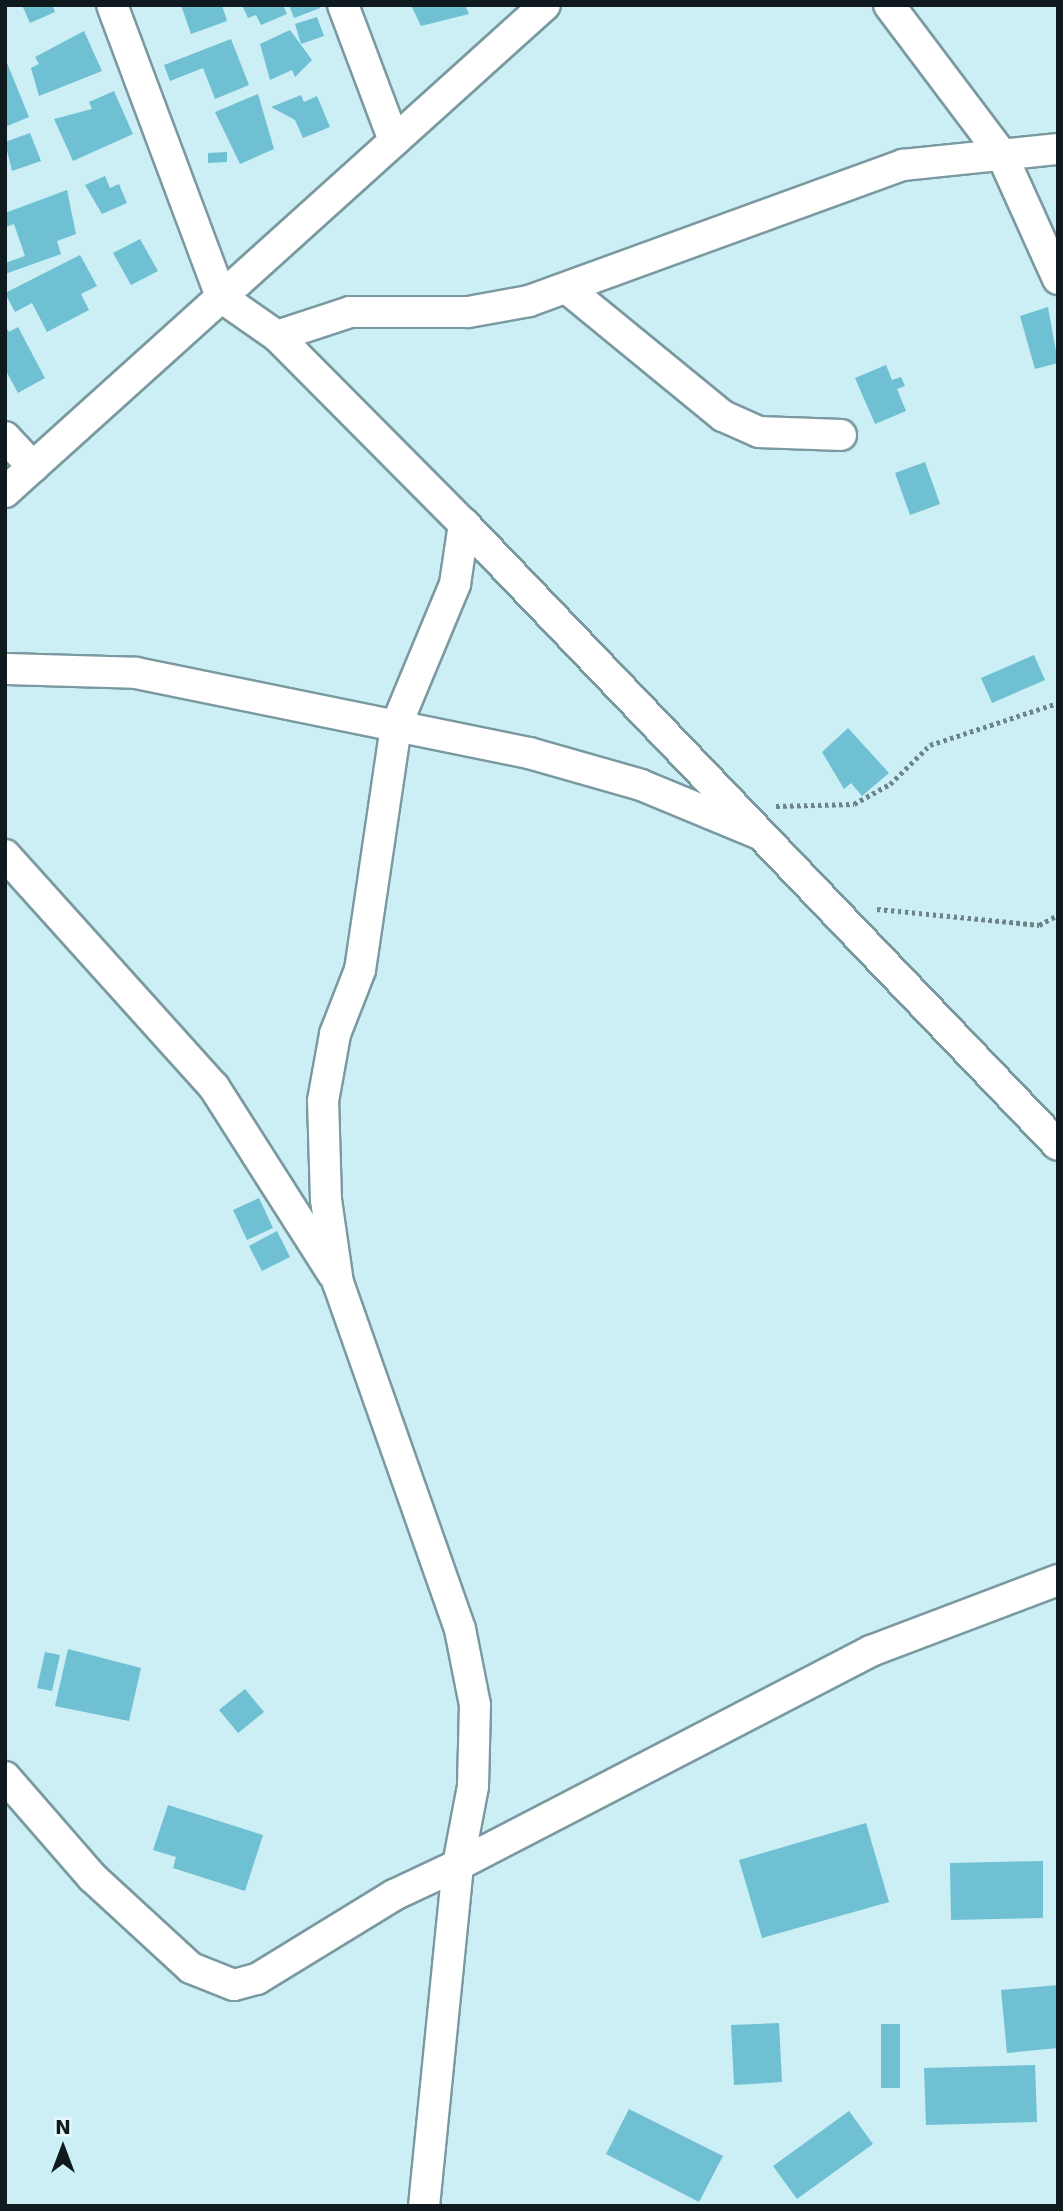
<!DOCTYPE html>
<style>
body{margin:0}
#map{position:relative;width:1063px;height:2211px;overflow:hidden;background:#cceef5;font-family:"DejaVu Sans",sans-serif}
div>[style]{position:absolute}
.building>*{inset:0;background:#6ec0d2}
.path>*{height:4.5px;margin-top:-2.25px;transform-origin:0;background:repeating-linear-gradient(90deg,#6d8489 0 3.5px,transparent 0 7px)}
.roads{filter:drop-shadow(2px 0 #7a99a0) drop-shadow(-2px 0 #7a99a0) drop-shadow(0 2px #7a99a0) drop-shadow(0 -2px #7a99a0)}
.street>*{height:30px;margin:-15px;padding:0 15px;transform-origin:15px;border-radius:15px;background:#fff}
span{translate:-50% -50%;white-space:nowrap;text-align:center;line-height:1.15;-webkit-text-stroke:5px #e4f8fd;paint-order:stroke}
.frame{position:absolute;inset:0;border:7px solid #0e1a1d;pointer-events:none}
.north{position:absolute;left:28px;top:2113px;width:70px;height:70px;-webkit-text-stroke:5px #e4f8fd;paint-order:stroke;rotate:0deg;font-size:19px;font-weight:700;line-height:28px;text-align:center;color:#0e1a1d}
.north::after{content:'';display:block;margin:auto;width:24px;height:32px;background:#0e1a1d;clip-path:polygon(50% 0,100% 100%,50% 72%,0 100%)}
</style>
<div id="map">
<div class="building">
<div style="clip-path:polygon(22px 5px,52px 5px,55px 12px,30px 23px)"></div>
<div style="clip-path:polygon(181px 5px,222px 5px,227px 21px,191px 34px)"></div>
<div style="clip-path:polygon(242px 5px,283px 5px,287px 14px,261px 25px,256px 15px,248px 18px)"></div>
<div style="clip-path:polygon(289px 5px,319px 5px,320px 8px,294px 18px)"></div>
<div style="clip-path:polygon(411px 5px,465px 5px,469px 14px,421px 26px)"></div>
<div style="clip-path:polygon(317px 17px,324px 36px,301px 44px,295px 24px)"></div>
<div style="clip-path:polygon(290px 30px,312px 60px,295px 77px,292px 70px,270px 80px,260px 44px)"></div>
<div style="clip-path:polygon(84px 31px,102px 71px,39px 96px,31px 68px,39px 64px,35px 57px)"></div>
<div style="clip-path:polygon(231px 39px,249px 85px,215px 99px,203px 68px,170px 81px,164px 65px)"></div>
<div style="clip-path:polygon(5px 58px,29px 117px,5px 127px)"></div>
<div style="clip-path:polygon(114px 91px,133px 134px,73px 161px,54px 119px,92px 109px,89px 102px)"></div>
<div style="clip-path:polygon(258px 94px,274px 149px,240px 164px,215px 112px)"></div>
<div style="clip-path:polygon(301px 95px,304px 102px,317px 96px,330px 127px,303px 138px,295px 120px,271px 107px)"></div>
<div style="clip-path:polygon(30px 133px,41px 161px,12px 171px,5px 142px)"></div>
<div style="clip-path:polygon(227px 152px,227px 162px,208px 163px,208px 153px)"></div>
<div style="clip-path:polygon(105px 176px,110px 188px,119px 184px,127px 203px,102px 214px,85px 185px)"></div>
<div style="clip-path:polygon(67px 190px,76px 234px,57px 241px,61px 254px,5px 274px,5px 263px,25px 256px,14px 224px,5px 227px,5px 213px)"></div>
<div style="clip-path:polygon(140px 239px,158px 271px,131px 285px,113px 253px)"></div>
<div style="clip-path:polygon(80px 255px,97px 286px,81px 294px,89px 310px,47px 332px,32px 303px,15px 312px,5px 293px)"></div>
<div style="clip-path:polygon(1048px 307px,1058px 363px,1035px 369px,1020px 316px)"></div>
<div style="clip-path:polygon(5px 326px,9px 332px,18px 327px,45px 378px,18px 393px,5px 369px)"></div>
<div style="clip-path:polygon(886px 365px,892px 380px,901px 377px,905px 386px,897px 389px,906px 411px,875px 424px,855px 378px)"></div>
<div style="clip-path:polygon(925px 462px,940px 504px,910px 515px,895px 473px)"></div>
<div style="clip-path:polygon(1034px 655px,1045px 680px,992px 703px,981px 678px)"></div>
<div style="clip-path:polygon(848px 728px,889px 773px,862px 796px,851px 783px,844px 789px,822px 752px)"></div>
<div style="clip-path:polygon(259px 1198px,273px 1228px,247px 1240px,233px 1210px)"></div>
<div style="clip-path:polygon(277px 1231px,290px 1257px,262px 1271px,249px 1246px)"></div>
<div style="clip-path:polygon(68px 1649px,141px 1668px,129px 1721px,55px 1706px)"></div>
<div style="clip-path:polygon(45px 1652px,60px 1655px,52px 1691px,37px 1688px)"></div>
<div style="clip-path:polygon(245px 1689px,264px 1712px,238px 1733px,219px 1710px)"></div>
<div style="clip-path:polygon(168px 1805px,263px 1835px,245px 1891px,173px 1868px,176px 1857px,153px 1850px)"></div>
<div style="clip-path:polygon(866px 1823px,889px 1902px,762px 1938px,739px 1860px)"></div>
<div style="clip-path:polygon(1043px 1861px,1043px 1918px,951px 1920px,950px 1863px)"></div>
<div style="clip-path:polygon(1058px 1985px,1058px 2048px,1007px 2053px,1001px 1990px)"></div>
<div style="clip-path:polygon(779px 2023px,782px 2082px,734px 2085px,731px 2025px)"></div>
<div style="clip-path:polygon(881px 2024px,900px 2024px,900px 2088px,881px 2088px)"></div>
<div style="clip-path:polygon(1035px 2065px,1037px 2122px,926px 2125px,924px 2068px)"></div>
<div style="clip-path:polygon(629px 2109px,723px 2156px,699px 2202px,606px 2154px)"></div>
<div style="clip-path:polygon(849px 2111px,873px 2144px,797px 2199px,773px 2166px)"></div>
</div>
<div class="path">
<div style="left:776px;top:806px;width:78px;rotate:-1.5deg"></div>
<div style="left:854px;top:804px;width:41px;rotate:-29.1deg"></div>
<div style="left:890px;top:784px;width:56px;rotate:-44.3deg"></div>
<div style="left:930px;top:745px;width:135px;rotate:-18.2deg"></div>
<div style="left:877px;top:909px;width:163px;rotate:5.6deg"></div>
<div style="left:1039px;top:925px;width:21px;rotate:-28deg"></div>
</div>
<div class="roads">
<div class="street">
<div style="left:112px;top:5px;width:312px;rotate:69.5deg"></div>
<div style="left:221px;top:297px;width:68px;rotate:34.9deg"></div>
<div style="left:277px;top:336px;width:265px;rotate:45.2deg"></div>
<div style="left:464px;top:524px;width:859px;rotate:46.27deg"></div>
<div style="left:343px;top:5px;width:145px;rotate:69.4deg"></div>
<div style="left:889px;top:5px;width:188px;rotate:53deg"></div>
<div style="left:1002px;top:155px;width:136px;rotate:65.7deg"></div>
<div style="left:569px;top:290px;width:199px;rotate:39.3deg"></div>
<div style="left:723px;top:416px;width:39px;rotate:24deg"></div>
<div style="left:759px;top:432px;width:82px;rotate:2.1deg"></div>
<div style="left:277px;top:336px;width:77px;rotate:-18.2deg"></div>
<div style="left:350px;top:312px;width:118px"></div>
<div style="left:468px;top:312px;width:62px;rotate:-10.2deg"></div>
<div style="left:529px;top:301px;width:398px;rotate:-20deg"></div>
<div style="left:903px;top:165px;width:156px;rotate:-5.9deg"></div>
<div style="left:5px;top:437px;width:41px;rotate:47deg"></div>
<div style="left:5px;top:492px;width:727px;rotate:-42.05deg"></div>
<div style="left:5px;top:669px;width:131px;rotate:1.7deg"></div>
<div style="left:136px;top:673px;width:401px;rotate:11.5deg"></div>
<div style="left:529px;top:753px;width:116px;rotate:15.9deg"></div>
<div style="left:641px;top:785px;width:126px;rotate:22.5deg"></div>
<div style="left:5px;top:855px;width:312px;rotate:48deg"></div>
<div style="left:214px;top:1087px;width:222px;rotate:57.5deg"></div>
<div style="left:5px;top:1777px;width:133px;rotate:49deg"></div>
<div style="left:92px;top:1877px;width:134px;rotate:42.6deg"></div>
<div style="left:191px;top:1968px;width:46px;rotate:21.6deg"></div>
<div style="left:234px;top:1985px;width:24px;rotate:-15deg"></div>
<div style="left:257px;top:1979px;width:161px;rotate:-31.5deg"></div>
<div style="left:394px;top:1895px;width:71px;rotate:-25.1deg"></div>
<div style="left:458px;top:1865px;width:80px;rotate:-79.2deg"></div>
<div style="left:473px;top:1786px;width:81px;rotate:-88.6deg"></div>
<div style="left:475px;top:1705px;width:77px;rotate:-101.2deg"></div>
<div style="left:460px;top:1629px;width:367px;rotate:-109.4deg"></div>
<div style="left:338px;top:1283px;width:84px;rotate:-98.2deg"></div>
<div style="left:326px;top:1200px;width:99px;rotate:-91.7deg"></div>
<div style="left:323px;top:1101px;width:68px;rotate:-79.8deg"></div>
<div style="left:335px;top:1034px;width:69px;rotate:-68.7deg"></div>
<div style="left:360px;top:970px;width:247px;rotate:-81.6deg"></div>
<div style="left:396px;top:726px;width:154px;rotate:-67.4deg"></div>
<div style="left:455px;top:584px;width:61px;rotate:-81.5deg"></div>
<div style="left:424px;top:2206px;width:343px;rotate:-84.3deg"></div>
<div style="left:458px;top:1865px;width:465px;rotate:-27.4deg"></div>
<div style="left:871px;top:1651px;width:200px;rotate:-20.8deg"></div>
</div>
</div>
<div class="frame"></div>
<div class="north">N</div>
</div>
